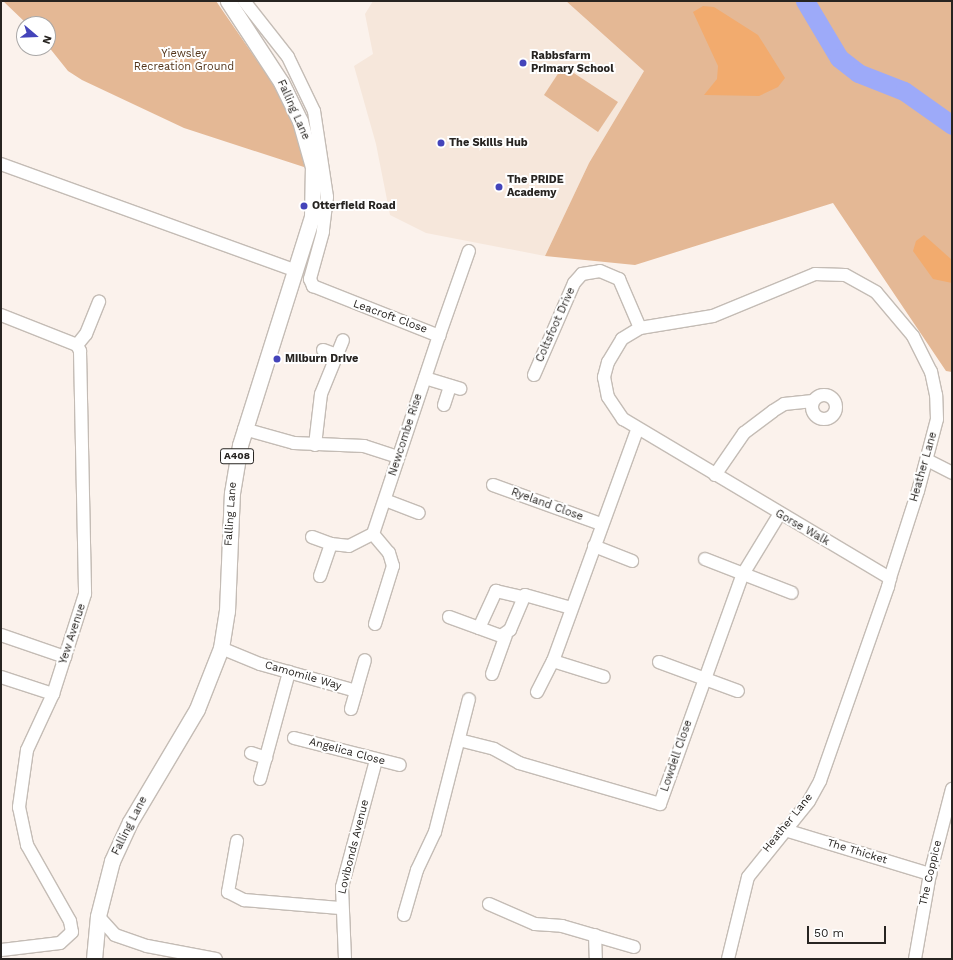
<!DOCTYPE html>
<style>
body{margin:0}
#map{position:relative;width:953px;height:960px;overflow:hidden;background:#fbf2ec;font-family:"Work Sans",sans-serif}
div>[style]{position:absolute}
.built>*{inset:0;background:#f6e7db}
.green>*{inset:0;background:#e4b895}
.forest>*{inset:0;background:#f2ab6e}
.river>*{height:19px;margin:-9.5px;padding:0 9.5px;transform-origin:9.5px;border-radius:9.5px;background:#9daaf9}
.roads{filter:drop-shadow(1px 0 #c4bcb5) drop-shadow(-1px 0 #c4bcb5) drop-shadow(0 1px #c4bcb5) drop-shadow(0 -1px #c4bcb5)}
.minor>*{height:12px;margin:-6px;padding:0 6px;transform-origin:6px;border-radius:6px;background:#fff}
.minor>.ring{margin:-6px;padding:0;box-sizing:content-box;background:none;border:12px solid #fff;border-radius:50%}
.major>*{height:15px;margin:-7.5px;padding:0 7.5px;transform-origin:7.5px;border-radius:7.5px;background:#fff}
.dots>*{width:11px;height:11px;translate:-50% -50%;box-sizing:border-box;border:2px solid #fff;border-radius:50%}
span{translate:-50% -50%;white-space:nowrap;text-align:center;line-height:1.15;-webkit-text-stroke:4px #fff;paint-order:stroke}
.shield-label span{padding:1px 3px;background:#fff;border:1px solid;border-radius:3px;-webkit-text-stroke-width:0}
.shield-label{font-size:10px;color:#272421;font-weight:700}
.park-label{font-size:11px;color:#53351b}
.poi-label{font-size:11px;color:#272421;font-weight:700}
.left{translate:0 -50%;text-align:left}
.street-label{font-size:11px;color:#272421}
.frame{position:absolute;inset:0;border:2px solid #272421;pointer-events:none}
.north{position:absolute;left:16px;top:16px;width:40px;height:40px;box-sizing:border-box;background:#fff;border:1px solid #a9a7a6;border-radius:50%;rotate:109deg;font-size:11px;font-weight:700;line-height:16px;text-align:center;color:#272421}
.north::after{content:'';display:block;margin:auto;width:14px;height:18px;background:#4444ba;clip-path:polygon(50% 0,100% 100%,50% 72%,0 100%)}
.scale{position:absolute;left:807px;top:926px;width:79px;height:18px;box-sizing:border-box;border:2px solid #272421;border-top:0;padding-left:5px;font-size:12px;line-height:14px;white-space:nowrap;color:#272421;-webkit-text-stroke:3px #fff;paint-order:stroke}
</style>
<div id="map">
<div class="built">
<div style="clip-path:polygon(373px 1px,566px 1px,644px 71px,589px 163px,545px 256px,426px 233px,390px 215px,376px 144px,354px 66px,373px 54px,365px 14px)"></div>
</div>
<div class="green">
<div style="clip-path:polygon(3px 1px,216px 1px,289px 107px,307px 168px,184px 128px,82px 80px,68px 71px,48px 46px,48px 24px,27px 24px)"></div>
<div style="clip-path:polygon(566px 1px,952px 1px,952px 372px,946px 371px,833px 203px,635px 265px,545px 256px,589px 163px,644px 71px)"></div>
<div style="clip-path:polygon(563px 66px,618px 102px,598px 132px,544px 95px)"></div>
</div>
<div class="forest">
<div style="clip-path:polygon(703px 6px,714px 7px,758px 35px,785px 78px,778px 87px,759px 96px,704px 95px,717px 79px,718px 66px,693px 12px)"></div>
<div style="clip-path:polygon(924px 235px,952px 260px,952px 283px,933px 279px,913px 251px,916px 241px)"></div>
</div>
<div class="river">
<div style="left:805px;top:1px;width:66px;rotate:59.2deg"></div>
<div style="left:839px;top:58px;width:24px;rotate:38deg"></div>
<div style="left:858px;top:73px;width:49px;rotate:21.4deg"></div>
<div style="left:904px;top:91px;width:59px;rotate:35.3deg"></div>
</div>
<div class="roads">
<div class="minor">
<div style="left:244px;top:1px;width:71px;rotate:51.8deg"></div>
<div style="left:288px;top:57px;width:60px;rotate:64.3deg"></div>
<div style="left:314px;top:111px;width:87px;rotate:81.4deg"></div>
<div style="left:327px;top:197px;width:35px;rotate:97deg"></div>
<div style="left:323px;top:232px;width:49px;rotate:105.5deg"></div>
<div style="left:310px;top:279px;width:8px;rotate:67deg"></div>
<div style="left:313px;top:286px;width:136px;rotate:21.6deg"></div>
<div style="left:439px;top:336px;width:90px;rotate:-70.6deg"></div>
<div style="left:1px;top:164px;width:314px;rotate:19.9deg"></div>
<div style="left:1px;top:315px;width:82px;rotate:21.5deg"></div>
<div style="left:77px;top:345px;width:7px;rotate:63deg"></div>
<div style="left:80px;top:351px;width:243px;rotate:88.8deg"></div>
<div style="left:85px;top:594px;width:105px;rotate:107.7deg"></div>
<div style="left:53px;top:694px;width:62px;rotate:114.9deg"></div>
<div style="left:27px;top:750px;width:58px;rotate:98deg"></div>
<div style="left:19px;top:807px;width:39px;rotate:78deg"></div>
<div style="left:27px;top:845px;width:87px;rotate:60.5deg"></div>
<div style="left:70px;top:921px;width:11px;rotate:80deg"></div>
<div style="left:72px;top:932px;width:16px;rotate:137deg"></div>
<div style="left:60px;top:943px;width:59px;rotate:173.2deg"></div>
<div style="left:77px;top:345px;width:14px;rotate:-51deg"></div>
<div style="left:86px;top:334px;width:35px;rotate:-68deg"></div>
<div style="left:323px;top:350px;width:15px;rotate:20deg"></div>
<div style="left:534px;top:375px;width:100px;rotate:-66.5deg"></div>
<div style="left:574px;top:283px;width:12px;rotate:-48deg"></div>
<div style="left:582px;top:274px;width:18px;rotate:-9deg"></div>
<div style="left:600px;top:271px;width:21px;rotate:23deg"></div>
<div style="left:619px;top:279px;width:53px;rotate:66.8deg"></div>
<div style="left:425px;top:378px;width:37px;rotate:17deg"></div>
<div class="ring" style="left:812px;top:395px;width:12px;height:12px"></div>
<div style="left:444px;top:405px;width:20px;rotate:-72deg"></div>
<div style="left:244px;top:429px;width:52px;rotate:15.6deg"></div>
<div style="left:294px;top:443px;width:70px;rotate:2.5deg"></div>
<div style="left:364px;top:446px;width:36px;rotate:18deg"></div>
<div style="left:315px;top:445px;width:51px;rotate:-83.3deg"></div>
<div style="left:321px;top:394px;width:58px;rotate:-67.8deg"></div>
<div style="left:927px;top:460px;width:28px;rotate:27deg"></div>
<div style="left:715px;top:475px;width:51px;rotate:-55.4deg"></div>
<div style="left:744px;top:433px;width:36px;rotate:-37deg"></div>
<div style="left:773px;top:411px;width:13px;rotate:-32deg"></div>
<div style="left:784px;top:404px;width:29px;rotate:-6deg"></div>
<div style="left:493px;top:485px;width:115px;rotate:19.9deg"></div>
<div style="left:385px;top:500px;width:36px;rotate:21deg"></div>
<div style="left:312px;top:537px;width:20px;rotate:20deg"></div>
<div style="left:594px;top:546px;width:41px;rotate:21.5deg"></div>
<div style="left:705px;top:559px;width:93px;rotate:21.3deg"></div>
<div style="left:320px;top:576px;width:34px;rotate:-71deg"></div>
<div style="left:331px;top:544px;width:18px;rotate:6deg"></div>
<div style="left:349px;top:546px;width:27px;rotate:-27deg"></div>
<div style="left:449px;top:617px;width:55px;rotate:20.1deg"></div>
<div style="left:501px;top:636px;width:11px;rotate:-34deg"></div>
<div style="left:510px;top:630px;width:38px;rotate:-67deg"></div>
<div style="left:525px;top:595px;width:48px;rotate:15.8deg"></div>
<div style="left:375px;top:624px;width:61px;rotate:-72.8deg"></div>
<div style="left:393px;top:566px;width:14px;rotate:-107deg"></div>
<div style="left:389px;top:553px;width:25px;rotate:-130deg"></div>
<div style="left:373px;top:534px;width:209px;rotate:-71.6deg"></div>
<div style="left:479px;top:628px;width:41px;rotate:-65.3deg"></div>
<div style="left:496px;top:591px;width:27px;rotate:13deg"></div>
<div style="left:1px;top:635px;width:68px;rotate:19deg"></div>
<div style="left:221px;top:648px;width:42px;rotate:22.3deg"></div>
<div style="left:260px;top:664px;width:100px;rotate:15.7deg"></div>
<div style="left:356px;top:691px;width:32px;rotate:-74deg"></div>
<div style="left:553px;top:661px;width:53px;rotate:17.4deg"></div>
<div style="left:659px;top:662px;width:84px;rotate:20.2deg"></div>
<div style="left:492px;top:674px;width:41px;rotate:-70.3deg"></div>
<div style="left:1px;top:677px;width:55px;rotate:18.1deg"></div>
<div style="left:537px;top:692px;width:35px;rotate:-63deg"></div>
<div style="left:553px;top:661px;width:246px;rotate:-70deg"></div>
<div style="left:351px;top:709px;width:19px;rotate:-74deg"></div>
<div style="left:294px;top:738px;width:109px;rotate:14.3deg"></div>
<div style="left:459px;top:740px;width:36px;rotate:14deg"></div>
<div style="left:494px;top:749px;width:29px;rotate:29deg"></div>
<div style="left:519px;top:763px;width:147px;rotate:16.2deg"></div>
<div style="left:660px;top:804px;width:245px;rotate:-70.2deg"></div>
<div style="left:743px;top:574px;width:69px;rotate:-58.6deg"></div>
<div style="left:251px;top:753px;width:16px;rotate:18deg"></div>
<div style="left:260px;top:779px;width:111px;rotate:-74.8deg"></div>
<div style="left:785px;top:830px;width:152px;rotate:16.9deg"></div>
<div style="left:237px;top:841px;width:52px;rotate:100deg"></div>
<div style="left:228px;top:892px;width:18px;rotate:27deg"></div>
<div style="left:244px;top:900px;width:96px;rotate:4.8deg"></div>
<div style="left:489px;top:904px;width:50px;rotate:23.5deg"></div>
<div style="left:535px;top:924px;width:27px;rotate:4deg"></div>
<div style="left:562px;top:926px;width:75px;rotate:16.3deg"></div>
<div style="left:404px;top:915px;width:47px;rotate:-73.9deg"></div>
<div style="left:417px;top:870px;width:42px;rotate:-64.7deg"></div>
<div style="left:435px;top:832px;width:137px;rotate:-75.7deg"></div>
<div style="left:98px;top:916px;width:25px;rotate:48deg"></div>
<div style="left:115px;top:935px;width:34px;rotate:19deg"></div>
<div style="left:147px;top:946px;width:70px;rotate:10.7deg"></div>
<div style="left:595px;top:935px;width:24px;rotate:88deg"></div>
<div style="left:345px;top:959px;width:72px;rotate:-92.4deg"></div>
<div style="left:342px;top:887px;width:131px;rotate:-75deg"></div>
<div style="left:728px;top:959px;width:84px;rotate:-76.3deg"></div>
<div style="left:748px;top:877px;width:97px;rotate:-51.2deg"></div>
<div style="left:809px;top:801px;width:23px;rotate:-61deg"></div>
<div style="left:820px;top:781px;width:206px;rotate:-70.7deg"></div>
<div style="left:888px;top:587px;width:9px;rotate:-77deg"></div>
<div style="left:890px;top:578px;width:91px;rotate:-72.2deg"></div>
<div style="left:918px;top:491px;width:74px;rotate:-75.2deg"></div>
<div style="left:937px;top:419px;width:24px;rotate:-92deg"></div>
<div style="left:936px;top:395px;width:24px;rotate:-102deg"></div>
<div style="left:931px;top:372px;width:40px;rotate:-116.6deg"></div>
<div style="left:913px;top:336px;width:57px;rotate:-130.1deg"></div>
<div style="left:876px;top:292px;width:35px;rotate:-151deg"></div>
<div style="left:845px;top:275px;width:30px;rotate:-178deg"></div>
<div style="left:815px;top:274px;width:110px;rotate:157.6deg"></div>
<div style="left:713px;top:316px;width:74px;rotate:170.7deg"></div>
<div style="left:640px;top:328px;width:21px;rotate:149deg"></div>
<div style="left:622px;top:339px;width:27px;rotate:121deg"></div>
<div style="left:608px;top:362px;width:16px;rotate:105deg"></div>
<div style="left:604px;top:377px;width:20px;rotate:79deg"></div>
<div style="left:608px;top:397px;width:27px;rotate:56deg"></div>
<div style="left:623px;top:419px;width:311px;rotate:30.8deg"></div>
<div style="left:915px;top:959px;width:86px;rotate:-80deg"></div>
<div style="left:930px;top:874px;width:88px;rotate:-75.5deg"></div>
</div>
<div class="major">
<div style="left:94px;top:959px;width:43px;rotate:-84.7deg"></div>
<div style="left:98px;top:916px;width:57px;rotate:-75.7deg"></div>
<div style="left:112px;top:861px;width:43px;rotate:-65.2deg"></div>
<div style="left:130px;top:822px;width:131px;rotate:-59.3deg"></div>
<div style="left:197px;top:709px;width:66px;rotate:-68.5deg"></div>
<div style="left:221px;top:648px;width:37px;rotate:-81deg"></div>
<div style="left:227px;top:611px;width:118px;rotate:-87.6deg"></div>
<div style="left:232px;top:493px;width:49px;rotate:-80.5deg"></div>
<div style="left:240px;top:445px;width:239px;rotate:-72.5deg"></div>
<div style="left:312px;top:217px;width:50px;rotate:-88.9deg"></div>
<div style="left:313px;top:167px;width:48px;rotate:-105.8deg"></div>
<div style="left:300px;top:121px;width:43px;rotate:-116deg"></div>
<div style="left:281px;top:82px;width:97px;rotate:-123.2deg"></div>
</div>
</div>
<div class="dots">
<div style="left:523px;top:63px;background:#4444ba"></div>
<div style="left:441px;top:143px;background:#4444ba"></div>
<div style="left:499px;top:187px;background:#4444ba"></div>
<div style="left:304px;top:206px;background:#4444ba"></div>
<div style="left:277px;top:359px;background:#4444ba"></div>
</div>
<div class="shield-label">
<span style="left:237px;top:456px">A408</span>
</div>
<div class="park-label">
<span style="left:184px;top:61px">Yiewsley<br>Recreation Ground</span>
</div>
<div class="poi-label">
<span class="left" style="left:531px;top:63px">Rabbsfarm<br>Primary School</span>
<span class="left" style="left:449px;top:143px">The Skills Hub</span>
<span class="left" style="left:507px;top:187px">The PRIDE<br>Academy</span>
<span class="left" style="left:312px;top:206px">Otterfield Road</span>
<span class="left" style="left:285px;top:359px">Milburn Drive</span>
</div>
<div class="street-label">
<span style="left:293px;top:110px;rotate:66deg">Falling Lane</span>
<span style="left:390px;top:317px;rotate:20deg">Leacroft Close</span>
<span style="left:556px;top:325px;rotate:-66deg">Coltsfoot Drive</span>
<span style="left:406px;top:435px;rotate:-72deg">Newcombe Rise</span>
<span style="left:924px;top:467px;rotate:-74deg">Heather Lane</span>
<span style="left:547px;top:505px;rotate:20deg">Ryeland Close</span>
<span style="left:231px;top:514px;rotate:-86deg">Falling Lane</span>
<span style="left:802px;top:528px;rotate:30deg">Gorse Walk</span>
<span style="left:73px;top:634px;rotate:-72deg">Yew Avenue</span>
<span style="left:303px;top:676px;rotate:16deg">Camomile Way</span>
<span style="left:347px;top:752px;rotate:15deg">Angelica Close</span>
<span style="left:677px;top:756px;rotate:-71deg">Lowdell Close</span>
<span style="left:788px;top:823px;rotate:-51deg">Heather Lane</span>
<span style="left:130px;top:826px;rotate:-63deg">Falling Lane</span>
<span style="left:354px;top:847px;rotate:-76deg">Lovibonds Avenue</span>
<span style="left:857px;top:852px;rotate:17deg">The Thicket</span>
<span style="left:931px;top:873px;rotate:-77deg">The Coppice</span>
</div>
<div class="frame"></div>
<div class="north">N</div>
<div class="scale">50 m</div>
</div>
